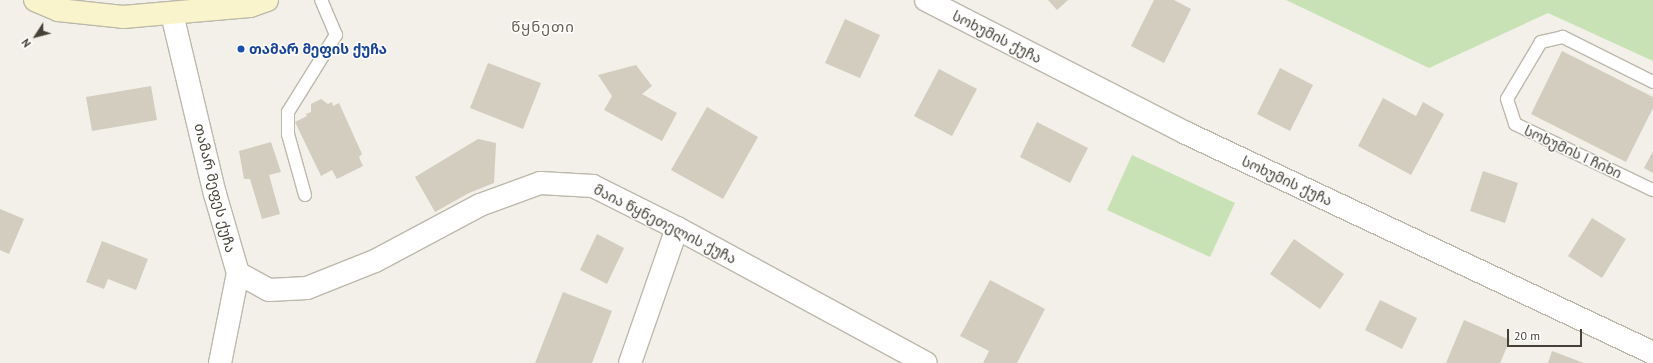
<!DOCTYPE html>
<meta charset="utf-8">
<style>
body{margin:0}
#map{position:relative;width:1653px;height:363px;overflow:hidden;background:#f2f0e8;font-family:"PT Sans","Noto Sans Georgian",sans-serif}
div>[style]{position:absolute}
.green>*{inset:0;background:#c8e2b5}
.building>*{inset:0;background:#d2cdbf}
.roads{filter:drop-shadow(1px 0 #bcb9ab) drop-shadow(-1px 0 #bcb9ab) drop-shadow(0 1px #bcb9ab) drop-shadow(0 -1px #bcb9ab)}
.service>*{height:12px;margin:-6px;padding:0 6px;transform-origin:6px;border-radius:6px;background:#fff}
.minor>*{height:22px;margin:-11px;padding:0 11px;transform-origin:11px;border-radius:11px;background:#fff}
.secondary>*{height:22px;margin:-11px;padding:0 11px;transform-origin:11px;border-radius:11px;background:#f9f4cb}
.dots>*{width:11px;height:11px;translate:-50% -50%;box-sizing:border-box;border:2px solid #fff;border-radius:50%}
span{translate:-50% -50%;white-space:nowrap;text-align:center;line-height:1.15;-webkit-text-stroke:3px #fff;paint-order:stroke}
.street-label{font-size:14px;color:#454137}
.transit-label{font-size:14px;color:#164399;font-weight:700}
.left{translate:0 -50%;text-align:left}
.neighbourhood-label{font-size:15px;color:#666050;letter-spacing:1px}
.north{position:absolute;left:16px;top:16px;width:40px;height:40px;-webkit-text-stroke:3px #fff;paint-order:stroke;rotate:234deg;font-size:11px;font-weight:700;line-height:16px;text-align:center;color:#454137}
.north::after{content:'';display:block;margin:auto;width:14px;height:18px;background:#454137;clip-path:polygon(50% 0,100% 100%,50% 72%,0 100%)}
.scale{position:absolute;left:1507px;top:329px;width:75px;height:18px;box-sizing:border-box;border:2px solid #454137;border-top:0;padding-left:5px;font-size:12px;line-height:14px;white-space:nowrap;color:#454137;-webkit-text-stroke:3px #fff;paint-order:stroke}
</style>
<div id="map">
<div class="green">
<div style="clip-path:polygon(1286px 0,1653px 0,1653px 61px,1548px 13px,1429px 68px)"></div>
<div style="clip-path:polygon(1132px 155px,1235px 203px,1210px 257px,1107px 210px)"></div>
</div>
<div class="building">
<div style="clip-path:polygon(1048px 0,1068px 0,1057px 10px)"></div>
<div style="clip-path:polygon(1154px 0,1174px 0,1191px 9px,1164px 63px,1131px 46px)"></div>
<div style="clip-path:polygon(845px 19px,880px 35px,860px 78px,825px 63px)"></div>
<div style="clip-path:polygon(1562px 51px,1653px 97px,1653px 108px,1626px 162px,1531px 114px)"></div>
<div style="clip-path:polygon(488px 63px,541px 83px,523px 129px,470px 108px)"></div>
<div style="clip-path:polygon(636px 65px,652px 86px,642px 94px,677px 113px,662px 141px,604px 110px,612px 96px,598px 75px)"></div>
<div style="clip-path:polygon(1280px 68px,1313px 85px,1290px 131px,1257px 114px)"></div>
<div style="clip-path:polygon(939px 69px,977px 89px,952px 136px,914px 116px)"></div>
<div style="clip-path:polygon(151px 86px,157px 120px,92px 131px,86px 97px)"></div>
<div style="clip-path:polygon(1383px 98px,1416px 116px,1423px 102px,1444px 114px,1411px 175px,1358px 146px)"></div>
<div style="clip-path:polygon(321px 99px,328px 104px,332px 102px,333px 106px,339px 103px,362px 154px,359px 157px,363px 166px,337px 179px,332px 170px,321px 176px,295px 122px,307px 116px,306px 114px,311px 112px,311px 104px)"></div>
<div style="clip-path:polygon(707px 107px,758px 137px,723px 199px,671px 170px)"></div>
<div style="clip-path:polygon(1037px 122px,1088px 148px,1070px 183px,1020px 157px)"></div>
<div style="clip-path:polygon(478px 139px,496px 143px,494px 183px,469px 193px,435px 212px,415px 177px)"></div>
<div style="clip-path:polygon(271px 142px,281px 172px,269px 175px,280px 214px,262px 219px,250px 179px,244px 179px,239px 151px)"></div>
<div style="clip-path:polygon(1653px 151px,1653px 173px,1644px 168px)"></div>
<div style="clip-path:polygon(1483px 171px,1518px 183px,1505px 223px,1470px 211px)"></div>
<div style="clip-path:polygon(0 209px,24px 219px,9px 254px,0 250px)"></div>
<div style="clip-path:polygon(1592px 218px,1626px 239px,1602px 278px,1568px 256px)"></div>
<div style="clip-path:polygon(597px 234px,624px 248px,607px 284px,580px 270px)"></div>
<div style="clip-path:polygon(1294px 239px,1344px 274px,1320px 309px,1270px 274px)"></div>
<div style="clip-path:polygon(102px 241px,148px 259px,136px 290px,108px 279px,104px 289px,86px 282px)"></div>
<div style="clip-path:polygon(990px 280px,1045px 309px,1017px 363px,983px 363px,989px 351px,960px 336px)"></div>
<div style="clip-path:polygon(563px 292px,612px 311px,592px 363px,535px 363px)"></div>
<div style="clip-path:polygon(1380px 300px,1417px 318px,1402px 349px,1365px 330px)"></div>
<div style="clip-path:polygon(1464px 320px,1510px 340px,1500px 363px,1446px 363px)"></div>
<div style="clip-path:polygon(1552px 351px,1584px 363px,1548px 363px)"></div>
</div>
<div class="roads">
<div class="service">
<div style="left:1653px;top:82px;width:101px;rotate:-153.4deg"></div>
<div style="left:1563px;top:37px;width:23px;rotate:167deg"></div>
<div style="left:1541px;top:42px;width:66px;rotate:120.8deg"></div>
<div style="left:1507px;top:99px;width:26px;rotate:72deg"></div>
<div style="left:1515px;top:124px;width:153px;rotate:25.6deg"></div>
<div style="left:305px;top:195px;width:63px;rotate:-105.6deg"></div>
<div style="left:288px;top:134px;width:22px;rotate:-90deg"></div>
<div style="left:288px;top:112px;width:91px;rotate:-58.1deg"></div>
<div style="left:336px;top:35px;width:38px;rotate:-113deg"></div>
</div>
<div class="minor">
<div style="left:926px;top:0;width:292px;rotate:27.1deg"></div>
<div style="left:1186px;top:133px;width:516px;rotate:25.22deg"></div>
<div style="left:172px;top:14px;width:185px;rotate:76.6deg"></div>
<div style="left:215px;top:194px;width:82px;rotate:73.8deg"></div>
<div style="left:238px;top:273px;width:92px;rotate:101.3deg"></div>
<div style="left:238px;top:273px;width:35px;rotate:29deg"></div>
<div style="left:269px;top:290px;width:38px;rotate:-3deg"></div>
<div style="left:307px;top:288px;width:73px;rotate:-21.7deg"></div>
<div style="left:375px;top:261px;width:119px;rotate:-28.1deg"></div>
<div style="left:480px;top:205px;width:64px;rotate:-20.1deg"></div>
<div style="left:540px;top:183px;width:53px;rotate:3.2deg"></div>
<div style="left:593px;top:186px;width:94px;rotate:26.6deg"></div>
<div style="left:677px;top:228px;width:283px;rotate:28.5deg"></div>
<div style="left:630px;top:363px;width:143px;rotate:-70.8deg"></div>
</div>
<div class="secondary">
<div style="left:35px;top:0;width:25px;rotate:23deg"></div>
<div style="left:58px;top:10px;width:65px;rotate:6.1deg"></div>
<div style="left:123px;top:17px;width:127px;rotate:-5deg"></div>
<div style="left:250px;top:6px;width:18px;rotate:-19deg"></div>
</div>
</div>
<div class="dots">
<div style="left:241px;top:49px;background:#1a4fb4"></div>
</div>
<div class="street-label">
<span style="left:997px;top:37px;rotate:27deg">სოხუმის ქუჩა</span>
<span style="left:1573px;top:152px;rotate:25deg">სოხუმის I ჩიხი</span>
<span style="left:1287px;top:181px;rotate:25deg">სოხუმის ქუჩა</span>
<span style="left:215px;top:188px;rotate:76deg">თამარ მეფეს ქუჩა</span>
<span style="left:665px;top:224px;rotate:27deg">მაია წყნეთელის ქუჩა</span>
</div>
<div class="transit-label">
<span class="left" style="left:249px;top:49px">თამარ მეფის ქუჩა</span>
</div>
<div class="neighbourhood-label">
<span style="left:543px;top:27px">წყნეთი</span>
</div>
<div class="north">N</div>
<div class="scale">20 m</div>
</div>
